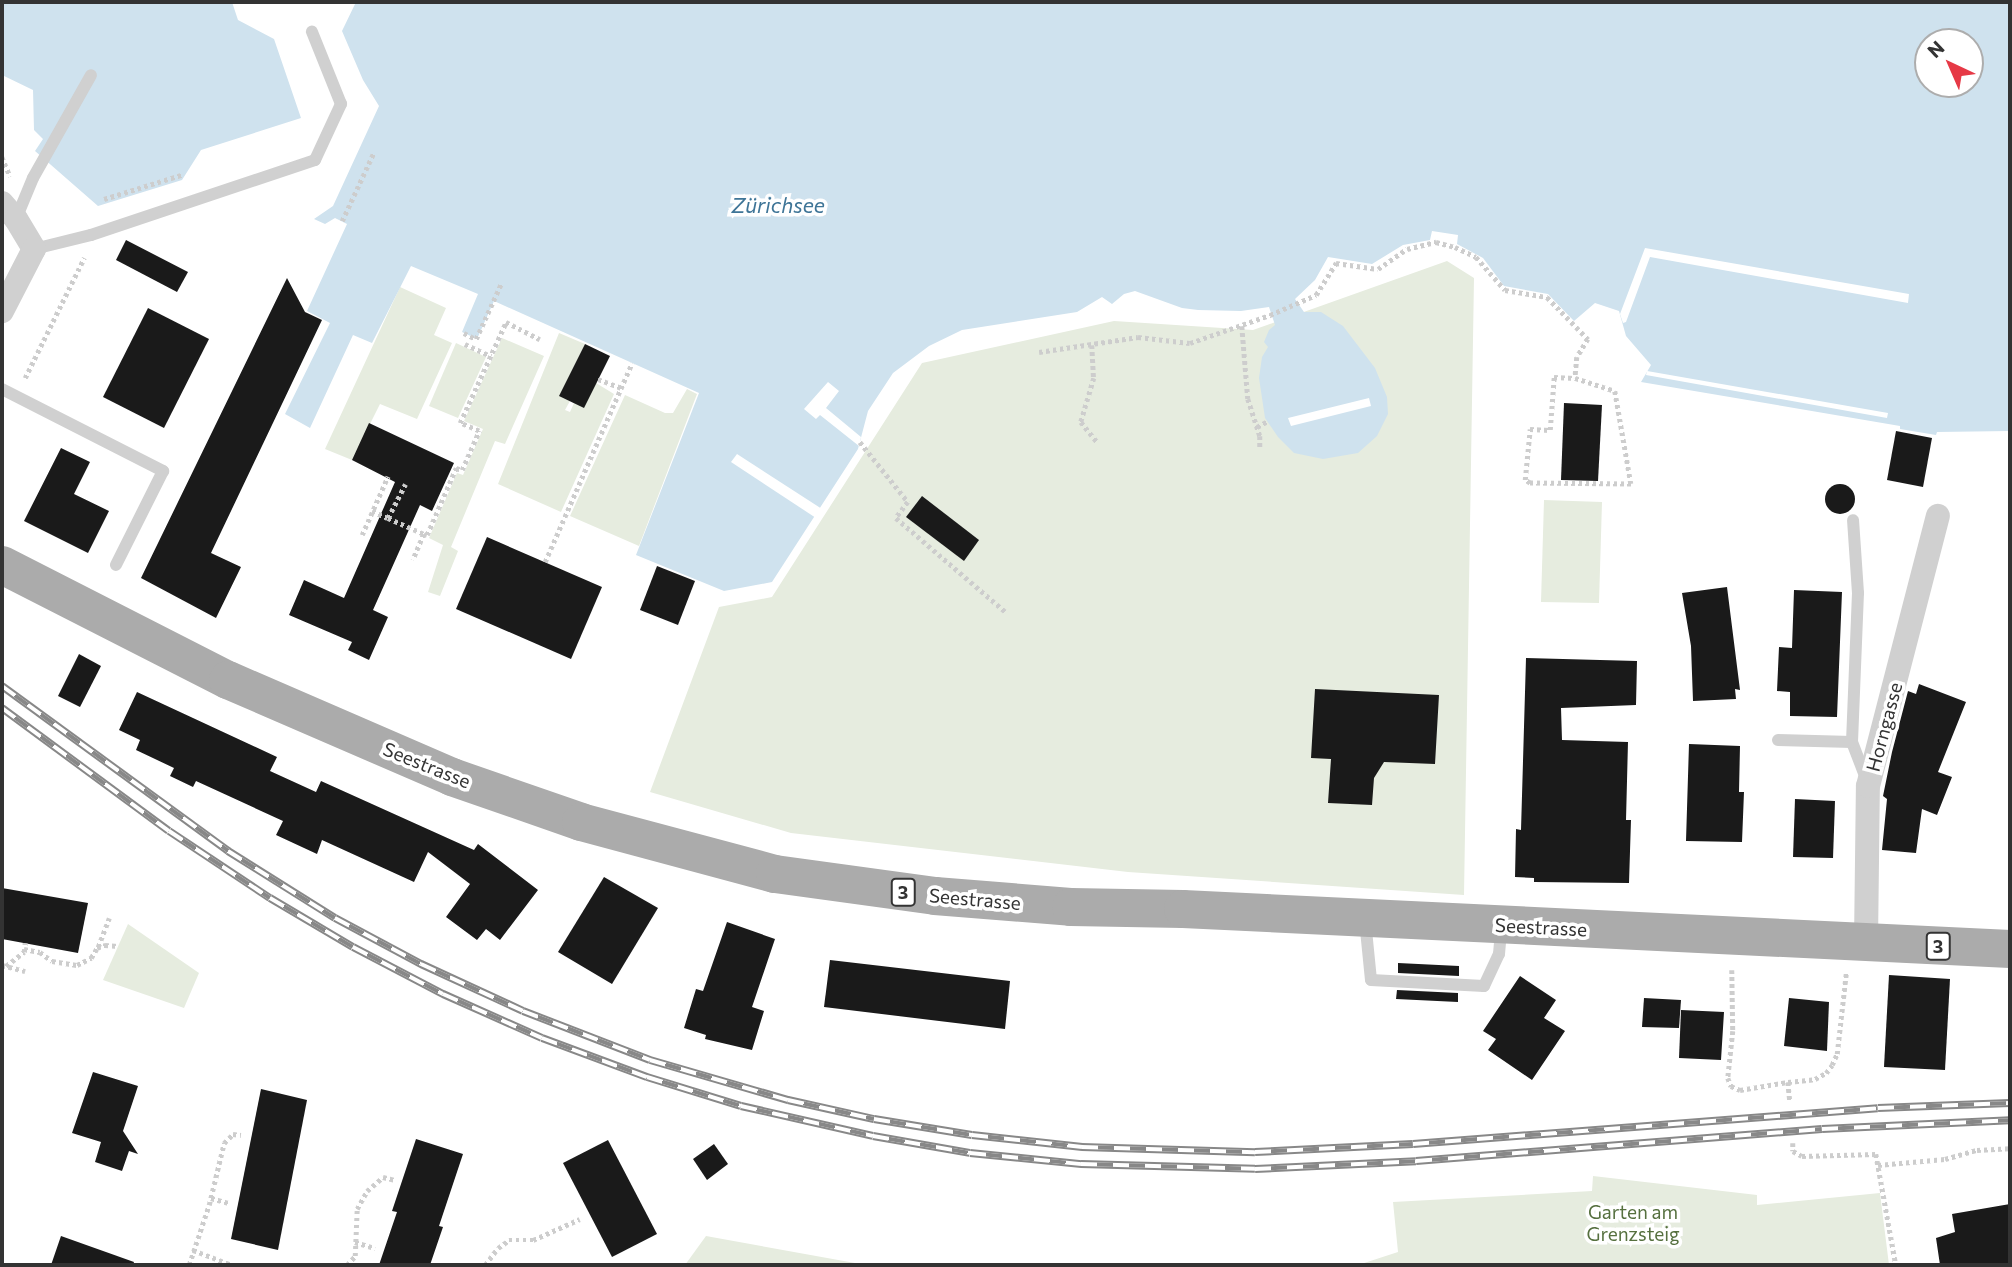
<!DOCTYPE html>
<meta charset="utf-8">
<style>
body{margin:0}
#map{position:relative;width:2012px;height:1267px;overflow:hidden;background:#fff;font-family:Commissioner,sans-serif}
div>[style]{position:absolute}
.green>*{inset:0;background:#e6ecdf}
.water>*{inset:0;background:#cfe2ee}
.pier>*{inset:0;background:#fff}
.building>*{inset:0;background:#1a1a1a}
.round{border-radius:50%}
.path>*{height:4.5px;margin-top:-2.25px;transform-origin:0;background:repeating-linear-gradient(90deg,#cdcdcd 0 3.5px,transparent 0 7px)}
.lane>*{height:12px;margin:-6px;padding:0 6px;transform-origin:6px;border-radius:6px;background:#d0d0d0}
.street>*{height:24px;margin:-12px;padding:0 12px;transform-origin:12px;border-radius:12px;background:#d0d0d0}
.primary>*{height:38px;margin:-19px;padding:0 19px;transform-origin:19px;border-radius:19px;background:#ababab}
.rail>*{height:8px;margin-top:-4px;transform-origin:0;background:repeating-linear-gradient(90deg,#fff 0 16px,#888 0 32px);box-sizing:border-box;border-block:2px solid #888}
span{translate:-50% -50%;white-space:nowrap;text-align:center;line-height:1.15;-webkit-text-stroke:7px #fff;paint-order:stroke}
.shield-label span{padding:2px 5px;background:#fff;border:2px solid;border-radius:5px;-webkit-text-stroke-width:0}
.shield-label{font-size:18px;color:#333;font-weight:700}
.street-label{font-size:19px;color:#333}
.park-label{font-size:19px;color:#56703f}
.water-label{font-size:21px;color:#3f7597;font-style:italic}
.frame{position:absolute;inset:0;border:4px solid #333;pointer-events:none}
.north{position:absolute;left:1914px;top:28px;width:70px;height:70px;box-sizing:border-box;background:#fff;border:2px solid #adadad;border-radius:50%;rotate:316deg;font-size:19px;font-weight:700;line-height:28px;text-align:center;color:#333}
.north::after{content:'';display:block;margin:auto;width:24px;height:32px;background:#e63946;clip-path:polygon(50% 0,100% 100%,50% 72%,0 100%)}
</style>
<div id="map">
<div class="green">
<div style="clip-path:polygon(1447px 261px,1474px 278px,1464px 895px,1128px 872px,791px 833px,650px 792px,719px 607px,772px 597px,922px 363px,1114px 321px,1253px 330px)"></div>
<div style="clip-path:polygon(400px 287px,446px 308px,434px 335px,452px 343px,417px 419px,380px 404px,352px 460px,325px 449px)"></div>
<div style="clip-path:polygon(559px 333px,585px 344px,560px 395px,570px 401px,565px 410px,570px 412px,574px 403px,596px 383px,614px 394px,561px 512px,498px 484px)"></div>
<div style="clip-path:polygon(502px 338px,544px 356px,505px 444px,495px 441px,451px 547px,458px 551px,440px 596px,428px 592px,443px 545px,429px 538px,457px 473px,463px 475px,483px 429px,464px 421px)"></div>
<div style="clip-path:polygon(456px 343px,486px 357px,458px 418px,429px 406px)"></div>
<div style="clip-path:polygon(687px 389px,697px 394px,639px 546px,570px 516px,625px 395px,665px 413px,673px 413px)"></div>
<div style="clip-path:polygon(1544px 500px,1602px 502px,1599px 603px,1541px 602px)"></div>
<div style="clip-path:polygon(128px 924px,199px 973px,184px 1008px,103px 980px)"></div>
<div style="clip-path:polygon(1593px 1176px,1757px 1195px,1757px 1205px,1880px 1193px,1889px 1265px,1358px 1265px,1398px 1252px,1393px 1202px,1592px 1191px)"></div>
<div style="clip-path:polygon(706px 1236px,866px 1265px,685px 1265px)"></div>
</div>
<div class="water">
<div style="clip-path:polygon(2px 2px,232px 2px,238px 20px,274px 39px,301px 118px,201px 150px,182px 180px,98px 206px,35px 151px,43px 139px,34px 130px,33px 90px,2px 75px)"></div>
<div style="clip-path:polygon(evenodd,356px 2px,2010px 2px,2010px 431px,1937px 432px,1936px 435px,1900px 429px,1900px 426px,1641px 382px,1651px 365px,1626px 336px,1619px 311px,1595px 303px,1574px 321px,1548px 294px,1504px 286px,1483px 258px,1457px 244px,1458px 235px,1432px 231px,1430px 240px,1403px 245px,1372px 264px,1328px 257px,1315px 280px,1295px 299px,1304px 312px,1321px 312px,1343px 326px,1375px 368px,1387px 397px,1388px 414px,1377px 436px,1358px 453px,1323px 459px,1294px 453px,1278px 437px,1265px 418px,1259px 378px,1262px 357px,1268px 347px,1264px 342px,1269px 330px,1275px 325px,1269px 307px,1241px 311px,1198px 310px,1182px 308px,1135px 291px,1124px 294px,1112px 304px,1102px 297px,1077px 312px,962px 330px,929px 346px,893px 373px,868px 411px,858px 449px,772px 582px,724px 591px,636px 555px,699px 393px,494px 301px,477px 339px,462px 332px,478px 294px,411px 266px,372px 343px,353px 335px,310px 428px,285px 414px,330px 323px,307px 311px,347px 224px,335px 218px,325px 224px,314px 219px,333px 206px,379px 106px,363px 80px,342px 31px,356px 2px,1928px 42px,1970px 42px,1970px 84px,1928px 84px,1928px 42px)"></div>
</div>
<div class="pier">
<div style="clip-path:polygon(1645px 248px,1909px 294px,1908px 303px,1650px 257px,1626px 322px,1623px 323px,1620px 314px)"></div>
<div style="clip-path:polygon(1647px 371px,1888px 413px,1887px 418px,1646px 375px)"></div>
<div style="clip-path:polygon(828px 382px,839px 391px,826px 408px,861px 437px,859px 446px,820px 415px,816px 419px,804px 409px)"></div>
<div style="clip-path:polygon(1369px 398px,1371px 406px,1291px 426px,1288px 418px)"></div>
<div style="clip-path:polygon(737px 454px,822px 509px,816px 518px,731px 462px)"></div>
</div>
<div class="building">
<div style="clip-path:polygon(126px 240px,188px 272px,177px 292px,116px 260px)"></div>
<div style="clip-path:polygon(287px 278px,305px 312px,322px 320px,211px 553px,241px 567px,216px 618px,141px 578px)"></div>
<div style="clip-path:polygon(148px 308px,209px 339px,164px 428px,103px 397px)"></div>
<div style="clip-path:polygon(585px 344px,610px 356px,584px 408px,559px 396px)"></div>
<div style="clip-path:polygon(1564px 403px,1602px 405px,1598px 481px,1561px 480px)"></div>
<div style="clip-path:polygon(369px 423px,454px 463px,432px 511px,420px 505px,373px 610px,388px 617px,369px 660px,348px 650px,352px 642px,289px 615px,304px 580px,344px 598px,395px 482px,352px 460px)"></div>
<div style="clip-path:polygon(1896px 431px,1932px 438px,1923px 487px,1887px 480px)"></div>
<div style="clip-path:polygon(61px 448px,90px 462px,74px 494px,109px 511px,88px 553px,24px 521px)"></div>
<div class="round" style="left:1825px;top:484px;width:30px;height:30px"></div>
<div style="clip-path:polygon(922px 496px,979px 540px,964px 561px,906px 517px)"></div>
<div style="clip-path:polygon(487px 537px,602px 587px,571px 659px,456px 609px)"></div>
<div style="clip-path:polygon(657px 566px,695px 581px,678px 625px,640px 610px)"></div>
<div style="clip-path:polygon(1727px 587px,1740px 690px,1735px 689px,1736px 699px,1693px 701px,1691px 646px,1682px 593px)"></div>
<div style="clip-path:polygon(1794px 590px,1842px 592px,1837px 717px,1790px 716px,1790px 692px,1777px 691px,1779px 647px,1792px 648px)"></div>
<div style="clip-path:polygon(79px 654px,101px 666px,80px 707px,58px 696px)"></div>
<div style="clip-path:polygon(1526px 658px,1637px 661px,1636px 705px,1561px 708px,1562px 740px,1628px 742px,1626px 820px,1631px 820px,1629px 883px,1534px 882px,1534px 878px,1515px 877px,1516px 829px,1521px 830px)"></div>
<div style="clip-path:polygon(1919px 684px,1966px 702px,1938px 772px,1952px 777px,1937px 815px,1922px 809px,1916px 853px,1882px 850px,1887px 799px,1883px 796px,1892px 752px,1908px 691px,1916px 694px)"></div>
<div style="clip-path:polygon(1315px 689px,1439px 695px,1435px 764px,1384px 762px,1374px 778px,1372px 805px,1328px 803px,1331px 759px,1311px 758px)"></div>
<div style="clip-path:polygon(137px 692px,277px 757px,270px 771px,316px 792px,321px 781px,474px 850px,478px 844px,538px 890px,500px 940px,486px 929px,477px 940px,446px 917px,470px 884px,428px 852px,414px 882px,322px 840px,317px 854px,276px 835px,283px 821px,196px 781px,193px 787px,170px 776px,174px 768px,136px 750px,140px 740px,119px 730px)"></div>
<div style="clip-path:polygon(1689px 744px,1740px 746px,1739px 792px,1744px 792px,1742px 842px,1686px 841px)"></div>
<div style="clip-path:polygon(1795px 799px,1835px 801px,1833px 858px,1793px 857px)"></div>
<div style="clip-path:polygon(604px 877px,658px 908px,612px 984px,558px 952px)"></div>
<div style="clip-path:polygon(2px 888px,88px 903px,78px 953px,2px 939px)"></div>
<div style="clip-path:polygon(727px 922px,775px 939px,752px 1007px,764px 1011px,752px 1050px,705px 1039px,706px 1035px,684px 1028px,696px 989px,703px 991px)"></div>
<div style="clip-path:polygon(830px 960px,1010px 981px,1005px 1029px,824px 1007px)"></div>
<div style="clip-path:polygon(1398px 963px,1459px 966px,1459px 976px,1398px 973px)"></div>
<div style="clip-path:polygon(1889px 975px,1950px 979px,1945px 1070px,1884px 1067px)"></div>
<div style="clip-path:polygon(1520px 976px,1556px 1000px,1544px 1018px,1565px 1031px,1532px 1080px,1488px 1050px,1496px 1039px,1483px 1031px)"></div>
<div style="clip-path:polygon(1397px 990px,1458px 993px,1458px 1002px,1396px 999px)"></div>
<div style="clip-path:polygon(1644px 998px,1681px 1000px,1679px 1028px,1642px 1027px)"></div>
<div style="clip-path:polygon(1789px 998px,1829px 1002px,1827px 1051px,1784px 1046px)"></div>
<div style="clip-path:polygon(1681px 1010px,1724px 1012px,1721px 1060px,1679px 1058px)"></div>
<div style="clip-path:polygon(93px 1072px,138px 1086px,123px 1131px,138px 1154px,129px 1151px,122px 1171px,95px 1162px,101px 1142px,72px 1133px)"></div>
<div style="clip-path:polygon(261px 1089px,307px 1100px,278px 1250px,231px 1239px)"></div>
<div style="clip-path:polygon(416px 1139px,463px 1154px,439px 1226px,443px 1227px,430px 1265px,379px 1265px,397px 1212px,392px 1211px)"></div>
<div style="clip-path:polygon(608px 1140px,657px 1234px,612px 1257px,563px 1163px)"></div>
<div style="clip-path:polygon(714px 1144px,728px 1164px,707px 1180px,693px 1159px)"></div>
<div style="clip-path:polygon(2010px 1204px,2010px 1265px,1940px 1265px,1936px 1238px,1955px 1232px,1952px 1214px)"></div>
<div style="clip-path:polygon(61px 1236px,134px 1262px,133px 1265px,51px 1265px)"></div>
</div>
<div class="path">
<div style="left:2px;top:157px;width:21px;rotate:67deg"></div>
<div style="left:104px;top:199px;width:81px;rotate:-17.3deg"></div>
<div style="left:342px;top:221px;width:76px;rotate:-65.1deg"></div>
<div style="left:1242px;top:326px;width:73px;rotate:85.3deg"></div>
<div style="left:1248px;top:399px;width:39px;rotate:72deg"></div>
<div style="left:1260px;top:436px;width:12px;rotate:90deg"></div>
<div style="left:464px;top:333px;width:13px;rotate:27deg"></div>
<div style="left:476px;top:339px;width:60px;rotate:-65.6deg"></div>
<div style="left:465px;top:344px;width:29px;rotate:25deg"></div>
<div style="left:1092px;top:345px;width:33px;rotate:87deg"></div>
<div style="left:1094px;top:378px;width:46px;rotate:106.5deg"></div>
<div style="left:1081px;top:422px;width:27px;rotate:51deg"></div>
<div style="left:1039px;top:352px;width:100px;rotate:-8.6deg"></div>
<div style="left:1138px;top:337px;width:52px;rotate:6.6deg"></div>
<div style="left:1190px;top:343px;width:85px;rotate:-19.3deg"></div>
<div style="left:1270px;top:315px;width:50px;rotate:-23.5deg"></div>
<div style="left:1316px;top:295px;width:38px;rotate:-58deg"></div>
<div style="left:1336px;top:263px;width:42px;rotate:8.1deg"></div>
<div style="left:1378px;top:269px;width:35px;rotate:-35deg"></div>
<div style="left:1407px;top:249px;width:30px;rotate:-14deg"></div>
<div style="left:1436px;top:242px;width:20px;rotate:15deg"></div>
<div style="left:1455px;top:247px;width:23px;rotate:25deg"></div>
<div style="left:1476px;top:257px;width:44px;rotate:48.7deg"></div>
<div style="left:1505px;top:290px;width:43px;rotate:9.5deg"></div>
<div style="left:1547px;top:297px;width:59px;rotate:45.7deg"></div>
<div style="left:1588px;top:339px;width:21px;rotate:121deg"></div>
<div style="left:1577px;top:357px;width:21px;rotate:95deg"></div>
<div style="left:1554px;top:377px;width:21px;rotate:3deg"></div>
<div style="left:1575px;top:378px;width:42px;rotate:18deg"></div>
<div style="left:1615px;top:391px;width:94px;rotate:80.2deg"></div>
<div style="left:1631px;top:484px;width:101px;rotate:-179.4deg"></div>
<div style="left:1530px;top:483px;width:6px;rotate:-149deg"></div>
<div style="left:1525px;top:480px;width:51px;rotate:-84.4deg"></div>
<div style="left:1530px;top:429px;width:20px;rotate:3deg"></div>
<div style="left:1550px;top:430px;width:53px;rotate:-85.7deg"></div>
<div style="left:25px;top:378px;width:134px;rotate:-63.8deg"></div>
<div style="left:598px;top:379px;width:25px;rotate:21deg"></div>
<div style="left:1257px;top:427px;width:13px;rotate:-29deg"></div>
<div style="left:860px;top:442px;width:77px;rotate:51.3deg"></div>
<div style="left:908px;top:502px;width:20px;rotate:127deg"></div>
<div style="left:896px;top:518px;width:146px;rotate:40.6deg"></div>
<div style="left:372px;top:511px;width:17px;rotate:24deg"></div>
<div style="left:388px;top:518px;width:38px;rotate:-63deg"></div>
<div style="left:388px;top:518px;width:39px;rotate:24deg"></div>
<div style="left:424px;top:534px;width:28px;rotate:113deg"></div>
<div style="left:424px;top:534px;width:3px;rotate:18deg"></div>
<div style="left:427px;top:535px;width:73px;rotate:-66.6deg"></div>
<div style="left:456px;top:468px;width:6px;rotate:18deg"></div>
<div style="left:462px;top:470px;width:43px;rotate:-66.4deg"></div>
<div style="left:479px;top:431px;width:21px;rotate:-157deg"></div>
<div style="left:460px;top:423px;width:111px;rotate:-65.5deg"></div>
<div style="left:506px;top:322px;width:38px;rotate:27deg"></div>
<div style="left:362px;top:535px;width:64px;rotate:-66.2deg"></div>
<div style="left:545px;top:562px;width:217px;rotate:-66.4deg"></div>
<div style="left:98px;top:947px;width:31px;rotate:-69deg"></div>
<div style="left:24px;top:949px;width:16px;rotate:11deg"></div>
<div style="left:40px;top:952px;width:15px;rotate:37deg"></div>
<div style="left:52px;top:961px;width:25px;rotate:9deg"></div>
<div style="left:77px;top:965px;width:16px;rotate:-27deg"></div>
<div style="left:91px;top:958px;width:12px;rotate:-59deg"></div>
<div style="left:97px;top:948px;width:9px;rotate:-21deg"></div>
<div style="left:105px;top:945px;width:13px;rotate:4deg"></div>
<div style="left:2px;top:965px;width:24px;rotate:15deg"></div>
<div style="left:6px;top:966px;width:23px;rotate:-38deg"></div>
<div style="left:24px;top:952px;width:9px;rotate:-84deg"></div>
<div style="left:1732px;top:970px;width:61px;rotate:89.1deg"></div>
<div style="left:1733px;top:1031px;width:47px;rotate:96.1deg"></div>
<div style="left:1728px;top:1078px;width:9px;rotate:69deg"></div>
<div style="left:1731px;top:1086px;width:10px;rotate:24deg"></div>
<div style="left:1740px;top:1090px;width:49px;rotate:-9.5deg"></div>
<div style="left:1788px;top:1082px;width:20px;rotate:84deg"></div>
<div style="left:1788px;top:1082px;width:27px;rotate:-6deg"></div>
<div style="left:1815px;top:1079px;width:13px;rotate:-29deg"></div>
<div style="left:1826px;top:1073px;width:10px;rotate:-53deg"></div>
<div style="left:1832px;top:1065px;width:12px;rotate:-66deg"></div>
<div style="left:1837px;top:1054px;width:81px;rotate:-83.6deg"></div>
<div style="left:1793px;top:1143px;width:8px;rotate:90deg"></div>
<div style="left:1793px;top:1151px;width:10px;rotate:29deg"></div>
<div style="left:1802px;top:1156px;width:74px;rotate:-1.5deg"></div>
<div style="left:1876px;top:1154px;width:113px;rotate:79.8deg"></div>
<div style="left:1878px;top:1165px;width:67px;rotate:-5.1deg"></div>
<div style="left:1945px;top:1159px;width:33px;rotate:-16deg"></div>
<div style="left:1977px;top:1150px;width:33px;rotate:-3deg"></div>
<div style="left:211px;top:1198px;width:18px;rotate:16deg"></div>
<div style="left:355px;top:1242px;width:21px;rotate:17deg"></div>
<div style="left:193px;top:1250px;width:42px;rotate:21deg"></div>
<div style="left:189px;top:1265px;width:63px;rotate:-71.6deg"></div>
<div style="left:209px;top:1205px;width:64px;rotate:-76.4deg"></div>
<div style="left:224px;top:1143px;width:13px;rotate:-45deg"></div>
<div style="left:233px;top:1134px;width:8px;rotate:7deg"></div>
<div style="left:347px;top:1265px;width:12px;rotate:-48deg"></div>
<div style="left:355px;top:1256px;width:47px;rotate:-87.6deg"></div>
<div style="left:357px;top:1209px;width:21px;rotate:-61deg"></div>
<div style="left:367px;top:1191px;width:21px;rotate:-41deg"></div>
<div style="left:383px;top:1177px;width:12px;rotate:14deg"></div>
<div style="left:485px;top:1265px;width:21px;rotate:-53deg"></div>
<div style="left:498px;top:1248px;width:14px;rotate:-36deg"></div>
<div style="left:509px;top:1240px;width:24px"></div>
<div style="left:533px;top:1240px;width:51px;rotate:-24.1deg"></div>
</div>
<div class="lane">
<div style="left:16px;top:219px;width:44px;rotate:-67.5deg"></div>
<div style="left:33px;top:178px;width:118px;rotate:-60.6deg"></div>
<div style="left:34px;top:249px;width:59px;rotate:-13.8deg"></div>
<div style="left:91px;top:235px;width:236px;rotate:-18.5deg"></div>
<div style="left:315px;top:160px;width:62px;rotate:-65.1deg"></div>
<div style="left:341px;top:104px;width:78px;rotate:-111.9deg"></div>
<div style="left:2px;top:389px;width:181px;rotate:27deg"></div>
<div style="left:163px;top:471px;width:105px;rotate:116.6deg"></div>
<div style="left:1778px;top:740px;width:74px;rotate:1.5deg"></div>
<div style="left:1852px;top:742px;width:40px;rotate:69deg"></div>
<div style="left:1852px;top:742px;width:149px;rotate:-87.7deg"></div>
<div style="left:1858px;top:593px;width:73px;rotate:-93.9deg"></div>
<div style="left:1365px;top:920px;width:60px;rotate:84.3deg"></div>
<div style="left:1371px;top:980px;width:113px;rotate:3deg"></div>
<div style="left:1484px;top:986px;width:35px;rotate:-65deg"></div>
<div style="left:1499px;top:954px;width:24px;rotate:-85deg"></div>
</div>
<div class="street">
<div style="left:2px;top:203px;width:21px;rotate:49deg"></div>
<div style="left:16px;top:219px;width:35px;rotate:59deg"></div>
<div style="left:34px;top:249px;width:70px;rotate:117.3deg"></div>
<div style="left:1866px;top:942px;width:156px;rotate:-89.3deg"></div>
<div style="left:1868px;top:786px;width:279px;rotate:-75.5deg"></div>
</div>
<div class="primary">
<div style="left:2px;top:565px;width:254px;rotate:27deg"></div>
<div style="left:228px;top:680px;width:244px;rotate:23.4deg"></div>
<div style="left:452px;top:777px;width:137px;rotate:19.2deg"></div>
<div style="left:581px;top:822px;width:201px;rotate:15deg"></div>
<div style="left:775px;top:874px;width:162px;rotate:7.8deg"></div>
<div style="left:935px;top:896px;width:136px;rotate:4.6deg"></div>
<div style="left:1071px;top:907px;width:112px;rotate:1deg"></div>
<div style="left:1183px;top:909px;width:828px;rotate:2.77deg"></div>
</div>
<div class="rail">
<div style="left:2px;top:686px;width:280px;rotate:36.1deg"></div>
<div style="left:228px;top:851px;width:126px;rotate:32.1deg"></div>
<div style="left:335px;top:918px;width:98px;rotate:28.1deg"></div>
<div style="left:421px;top:964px;width:112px;rotate:24.7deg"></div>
<div style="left:523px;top:1011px;width:136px;rotate:21.1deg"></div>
<div style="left:650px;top:1060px;width:144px;rotate:16.2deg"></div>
<div style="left:788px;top:1100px;width:88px;rotate:12.5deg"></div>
<div style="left:874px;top:1119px;width:99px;rotate:9.3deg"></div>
<div style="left:972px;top:1135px;width:111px;rotate:6.2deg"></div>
<div style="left:1082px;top:1147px;width:173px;rotate:1.7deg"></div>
<div style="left:1255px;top:1152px;width:158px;rotate:-2.9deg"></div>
<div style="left:1413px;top:1144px;width:466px;rotate:-4.4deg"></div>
<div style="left:1878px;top:1108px;width:132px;rotate:-2.2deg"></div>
<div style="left:2px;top:708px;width:207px;rotate:36.4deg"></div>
<div style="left:169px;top:831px;width:121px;rotate:33.6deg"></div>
<div style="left:270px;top:898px;width:96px;rotate:30.6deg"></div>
<div style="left:353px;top:947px;width:102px;rotate:27.6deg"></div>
<div style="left:443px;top:994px;width:108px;rotate:24deg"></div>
<div style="left:542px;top:1038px;width:112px;rotate:20.4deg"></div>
<div style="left:647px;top:1077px;width:98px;rotate:17.1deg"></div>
<div style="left:741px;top:1106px;width:135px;rotate:12.8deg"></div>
<div style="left:873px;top:1136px;width:98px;rotate:9.9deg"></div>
<div style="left:970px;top:1153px;width:112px;rotate:5.7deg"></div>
<div style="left:1081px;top:1164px;width:174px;rotate:1.6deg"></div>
<div style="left:1255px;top:1169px;width:161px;rotate:-2.8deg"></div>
<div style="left:1416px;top:1161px;width:407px;rotate:-4.5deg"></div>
<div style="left:1822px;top:1129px;width:188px;rotate:-2.7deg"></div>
</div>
<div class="shield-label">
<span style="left:903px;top:892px">3</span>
<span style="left:1938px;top:946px">3</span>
</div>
<div class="street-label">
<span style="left:1884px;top:727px;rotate:-75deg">Horngasse</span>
<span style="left:427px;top:765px;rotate:22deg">Seestrasse</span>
<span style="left:975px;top:899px;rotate:5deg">Seestrasse</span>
<span style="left:1541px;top:927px;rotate:3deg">Seestrasse</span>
</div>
<div class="park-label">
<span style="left:1633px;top:1223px">Garten am<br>Grenzsteig</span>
</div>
<div class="water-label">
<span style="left:778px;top:205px">Zürichsee</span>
</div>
<div class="frame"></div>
<div class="north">N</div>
</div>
